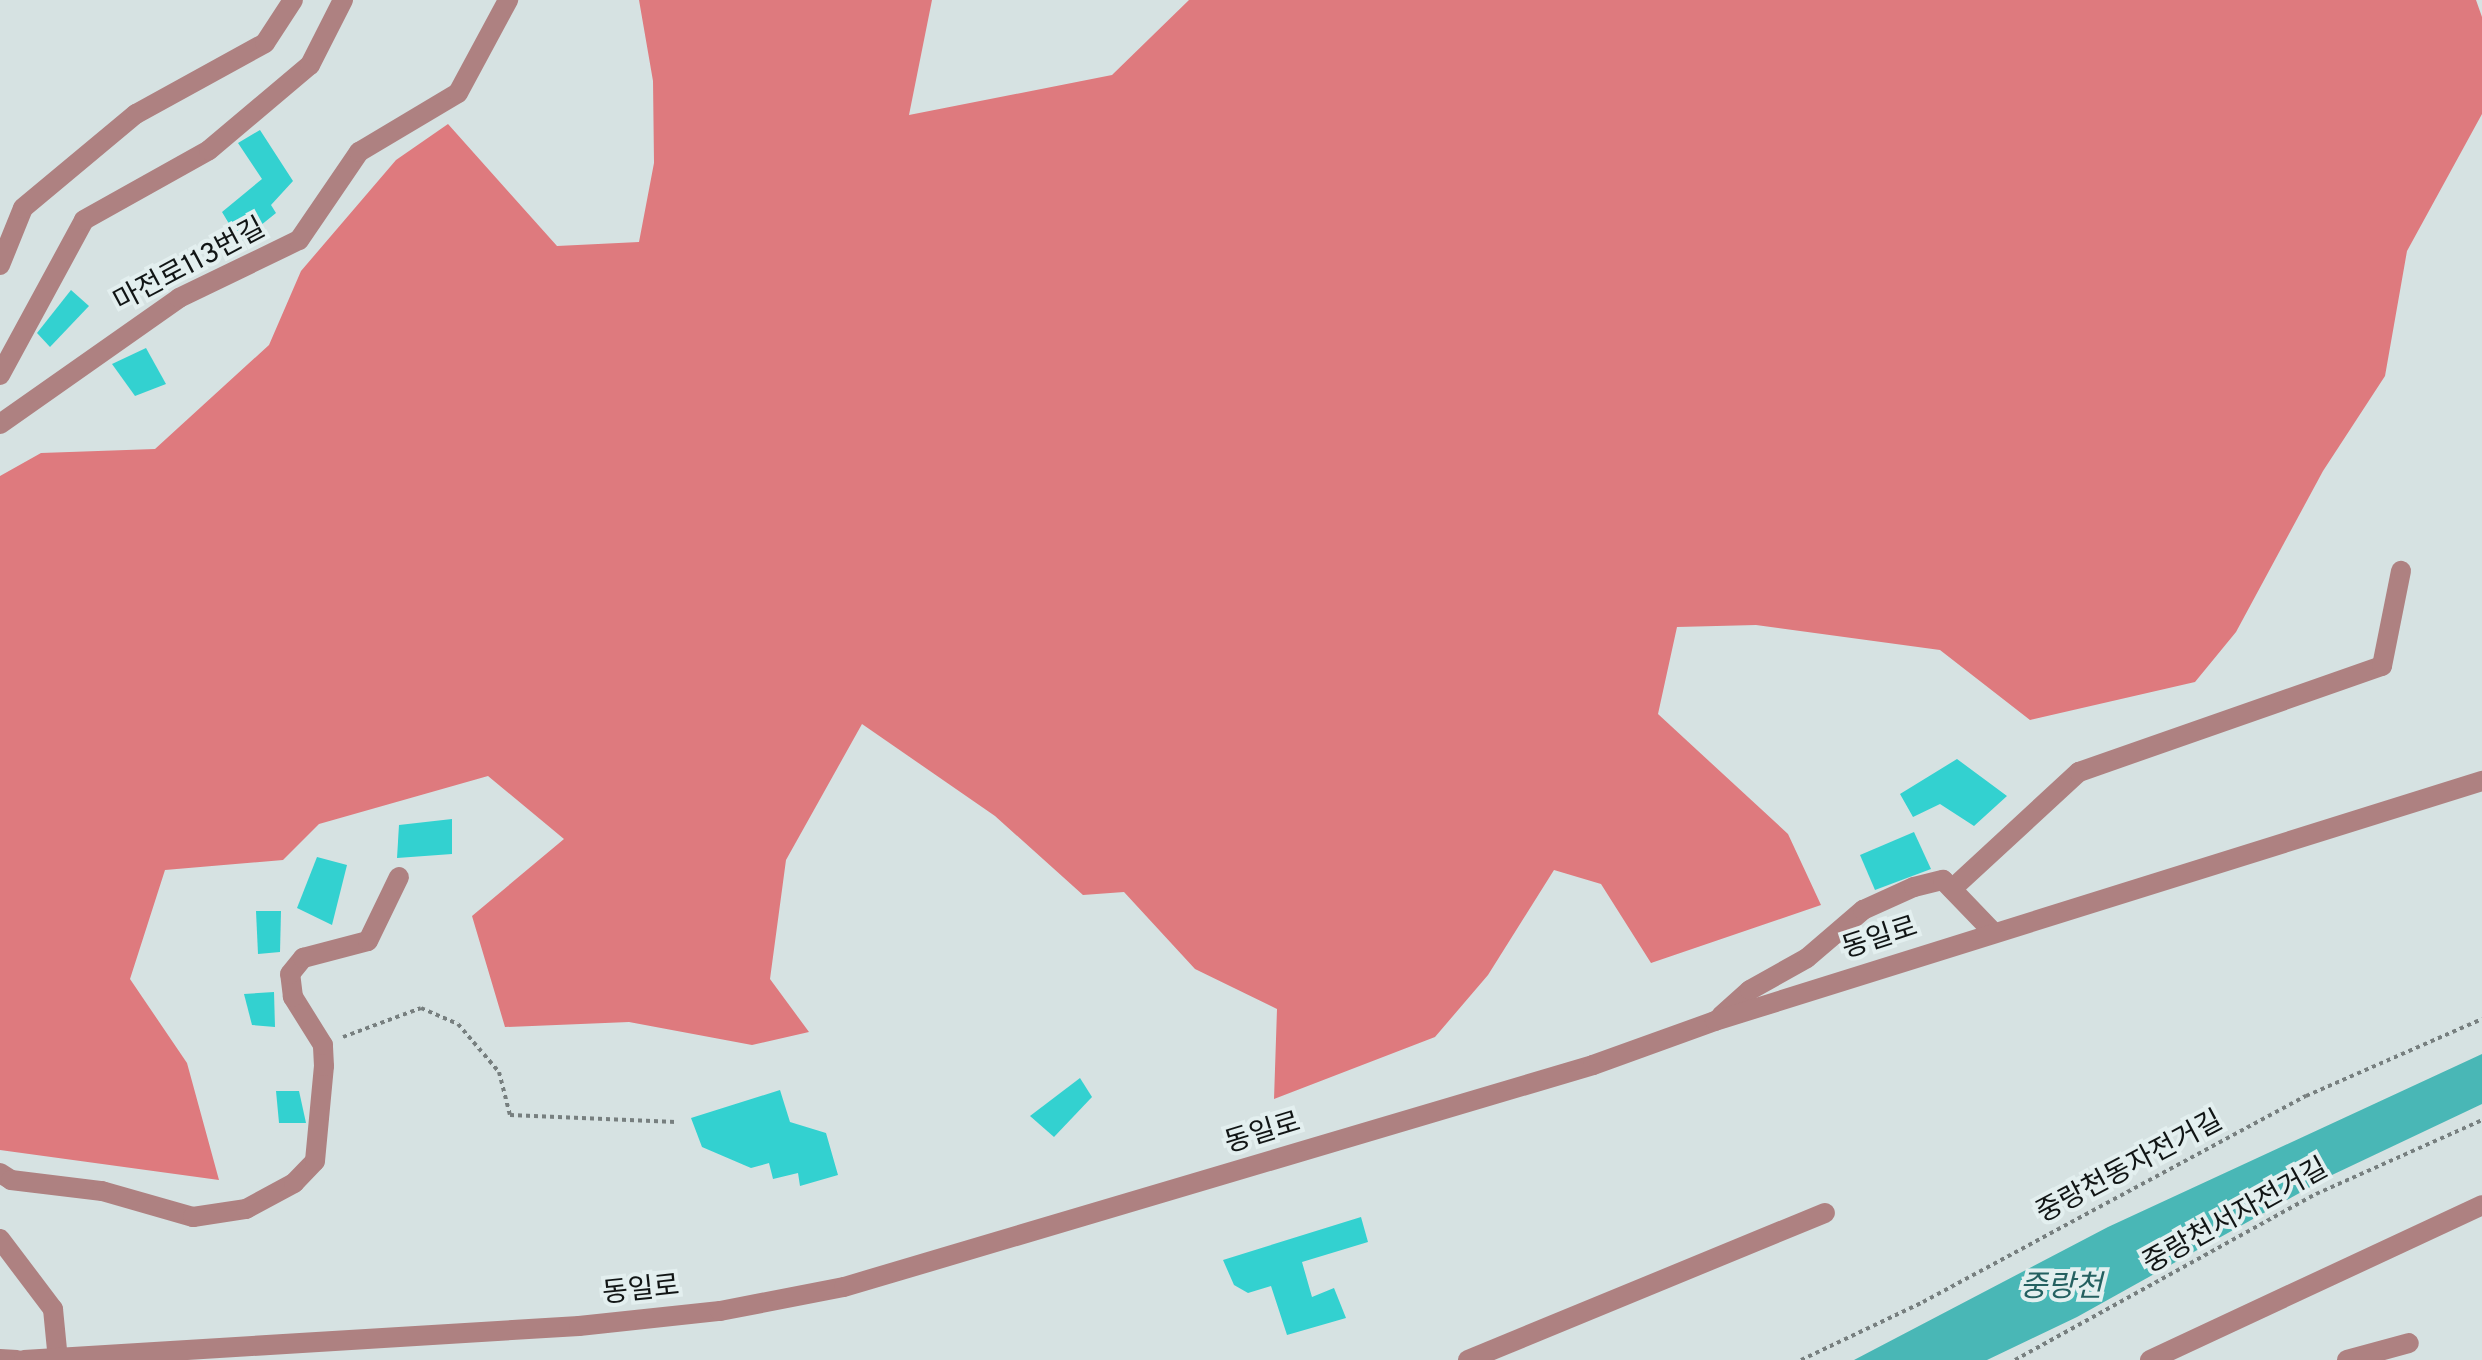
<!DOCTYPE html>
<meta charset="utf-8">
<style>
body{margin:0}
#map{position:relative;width:2482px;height:1360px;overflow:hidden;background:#d6e2e2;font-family:Overpass,"Noto Sans KR",sans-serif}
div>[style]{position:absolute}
.forest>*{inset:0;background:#de7a7e}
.water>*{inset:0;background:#49b7b6}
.building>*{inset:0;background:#33d1d0}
.path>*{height:4px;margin-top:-2px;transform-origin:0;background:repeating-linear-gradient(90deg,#777f7f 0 4px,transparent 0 8px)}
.minor>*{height:20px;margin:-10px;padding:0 10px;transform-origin:10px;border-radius:10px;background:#ae8181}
span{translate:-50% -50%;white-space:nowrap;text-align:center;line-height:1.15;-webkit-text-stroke:8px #e3efef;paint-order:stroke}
.street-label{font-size:28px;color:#111515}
.water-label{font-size:30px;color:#246060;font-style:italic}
</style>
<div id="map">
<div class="forest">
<div style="clip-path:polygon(639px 0,932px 0,909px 115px,1112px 75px,1189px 0,2476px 0,2482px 17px,2482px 114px,2407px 251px,2385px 376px,2323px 471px,2236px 632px,2195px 682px,2030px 720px,1940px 650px,1756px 625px,1677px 627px,1658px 714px,1788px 834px,1821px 905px,1651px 963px,1601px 884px,1554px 870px,1488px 975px,1435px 1037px,1274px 1099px,1277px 1009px,1195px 969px,1124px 892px,1083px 895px,995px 816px,862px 724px,786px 860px,770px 979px,809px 1032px,752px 1045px,629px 1022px,505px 1027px,472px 916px,564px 839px,488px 776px,319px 824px,283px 860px,165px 870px,130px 979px,187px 1063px,219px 1180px,0 1150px,0 476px,41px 453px,155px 449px,269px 345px,301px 271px,396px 160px,448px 124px,557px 246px,639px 242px,654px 163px,653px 81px)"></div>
</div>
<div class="water">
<div style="clip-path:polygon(2482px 1054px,2482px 1104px,2332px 1175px,2077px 1317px,1987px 1360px,1854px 1360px,2108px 1227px)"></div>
</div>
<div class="building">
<div style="clip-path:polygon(260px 130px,293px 181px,271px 205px,276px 213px,240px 242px,222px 212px,262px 179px,238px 143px)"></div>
<div style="clip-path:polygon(71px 290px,89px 306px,50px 347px,37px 333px)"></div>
<div style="clip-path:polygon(146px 348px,166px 384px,135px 396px,112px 364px)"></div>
<div style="clip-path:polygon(1957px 759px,2007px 796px,1974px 826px,1940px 804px,1913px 817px,1900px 794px)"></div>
<div style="clip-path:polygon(452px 819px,452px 854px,397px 858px,399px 825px)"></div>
<div style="clip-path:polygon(1914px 832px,1931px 869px,1875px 890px,1860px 855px)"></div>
<div style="clip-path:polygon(317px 857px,347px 865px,332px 925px,297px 908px)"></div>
<div style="clip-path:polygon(256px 911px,281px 911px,280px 952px,258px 954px)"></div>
<div style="clip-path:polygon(274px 992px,275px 1027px,252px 1025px,244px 994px)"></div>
<div style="clip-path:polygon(1080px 1078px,1092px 1097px,1054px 1137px,1030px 1116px)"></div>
<div style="clip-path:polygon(780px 1090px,790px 1122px,826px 1133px,838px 1175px,800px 1186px,798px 1173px,773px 1179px,769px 1163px,751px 1168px,702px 1147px,691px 1118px)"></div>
<div style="clip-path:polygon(276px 1091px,299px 1091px,306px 1123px,279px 1123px)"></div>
<div style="clip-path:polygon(1361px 1217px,1368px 1242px,1302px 1262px,1312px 1297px,1334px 1288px,1346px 1318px,1287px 1335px,1271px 1286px,1248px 1293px,1234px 1285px,1223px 1260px)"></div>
</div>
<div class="path">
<div style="left:343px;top:1037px;width:83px;rotate:-20.4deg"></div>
<div style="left:421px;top:1008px;width:40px;rotate:23.4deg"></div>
<div style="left:458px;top:1024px;width:63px;rotate:49.5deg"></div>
<div style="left:499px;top:1072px;width:44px;rotate:75.7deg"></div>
<div style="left:510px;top:1115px;width:166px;rotate:2.4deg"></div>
<div style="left:1801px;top:1360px;width:135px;rotate:-25.4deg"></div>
<div style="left:1923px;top:1302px;width:435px;rotate:-28.3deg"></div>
<div style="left:2306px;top:1096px;width:192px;rotate:-23.6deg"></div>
<div style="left:2015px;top:1360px;width:344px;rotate:-28.9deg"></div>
<div style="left:2316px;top:1194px;width:182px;rotate:-24deg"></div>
</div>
<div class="minor">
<div style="left:0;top:265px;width:61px;rotate:-68deg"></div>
<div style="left:23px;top:208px;width:147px;rotate:-39.8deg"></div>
<div style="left:136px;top:114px;width:147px;rotate:-28.8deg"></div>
<div style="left:265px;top:43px;width:51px;rotate:-56.9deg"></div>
<div style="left:0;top:375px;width:176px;rotate:-61.5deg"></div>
<div style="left:84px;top:220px;width:143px;rotate:-29.2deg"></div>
<div style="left:209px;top:150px;width:132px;rotate:-40.1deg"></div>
<div style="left:310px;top:65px;width:73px;rotate:-63.1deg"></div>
<div style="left:0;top:424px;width:219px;rotate:-35.1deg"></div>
<div style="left:179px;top:298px;width:133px;rotate:-25.8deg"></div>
<div style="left:299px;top:240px;width:107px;rotate:-55.7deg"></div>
<div style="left:359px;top:152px;width:115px;rotate:-30.8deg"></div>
<div style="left:458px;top:93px;width:106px;rotate:-61.7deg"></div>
<div style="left:1952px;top:889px;width:173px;rotate:-42.7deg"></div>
<div style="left:2079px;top:772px;width:321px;rotate:-19.3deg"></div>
<div style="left:2382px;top:666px;width:97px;rotate:-78.7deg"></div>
<div style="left:1721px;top:1016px;width:39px;rotate:-42deg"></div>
<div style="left:1750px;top:990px;width:65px;rotate:-29.3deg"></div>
<div style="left:1807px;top:958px;width:74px;rotate:-40.6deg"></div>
<div style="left:1863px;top:910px;width:56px;rotate:-24.3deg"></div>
<div style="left:1914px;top:887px;width:30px;rotate:-14deg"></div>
<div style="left:1943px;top:880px;width:72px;rotate:46.1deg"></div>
<div style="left:0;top:1173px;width:13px;rotate:32deg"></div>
<div style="left:11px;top:1180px;width:92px;rotate:6.9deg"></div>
<div style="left:102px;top:1191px;width:95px;rotate:15.9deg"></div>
<div style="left:193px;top:1217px;width:54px;rotate:-8.6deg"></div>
<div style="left:246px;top:1209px;width:55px;rotate:-28.4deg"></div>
<div style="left:294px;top:1183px;width:30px;rotate:-46deg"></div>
<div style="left:315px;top:1161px;width:95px;rotate:-84.6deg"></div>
<div style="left:324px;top:1066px;width:21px;rotate:-93deg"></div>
<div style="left:323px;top:1045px;width:57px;rotate:-122deg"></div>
<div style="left:293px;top:997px;width:23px;rotate:-97deg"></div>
<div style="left:290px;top:974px;width:21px;rotate:-51deg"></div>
<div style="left:303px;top:958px;width:67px;rotate:-14.7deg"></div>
<div style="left:368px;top:941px;width:71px;rotate:-64.2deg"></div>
<div style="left:0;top:1239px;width:88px;rotate:52.9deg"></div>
<div style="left:53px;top:1309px;width:51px;rotate:84.4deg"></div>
<div style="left:0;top:1359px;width:17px;rotate:3deg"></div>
<div style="left:24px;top:1360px;width:556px;rotate:-3.51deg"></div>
<div style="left:579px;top:1326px;width:142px;rotate:-6.1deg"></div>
<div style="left:720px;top:1311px;width:126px;rotate:-11deg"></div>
<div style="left:844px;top:1287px;width:781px;rotate:-16.51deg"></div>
<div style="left:1593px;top:1065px;width:130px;rotate:-19.8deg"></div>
<div style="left:1715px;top:1021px;width:804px;rotate:-17.38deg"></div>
<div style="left:1468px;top:1360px;width:386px;rotate:-22.4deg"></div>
<div style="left:2150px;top:1360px;width:366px;rotate:-25deg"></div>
<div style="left:2347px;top:1360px;width:64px;rotate:-15.3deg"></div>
</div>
<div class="street-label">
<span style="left:190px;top:266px;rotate:-28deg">마전로113번길</span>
<span style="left:1880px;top:939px;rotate:-18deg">동일로</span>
<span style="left:1263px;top:1134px;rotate:-17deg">동일로</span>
<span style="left:2130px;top:1168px;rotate:-28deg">중랑천동자전거길</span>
<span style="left:2236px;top:1217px;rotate:-29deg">중랑천서자전거길</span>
<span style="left:641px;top:1291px;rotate:-6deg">동일로</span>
</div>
<div class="water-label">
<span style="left:2061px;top:1289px">중랑천</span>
</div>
</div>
